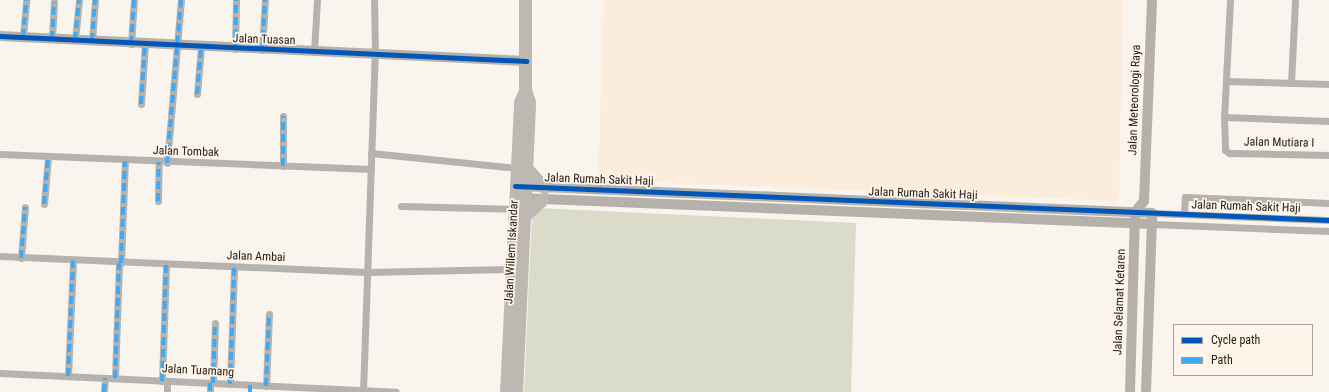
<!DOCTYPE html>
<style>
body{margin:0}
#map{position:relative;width:1329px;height:392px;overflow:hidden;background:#f9f4ee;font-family:"Roboto Condensed",sans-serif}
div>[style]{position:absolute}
.built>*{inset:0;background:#fcecdb}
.green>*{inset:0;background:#dbdbca}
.street>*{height:7px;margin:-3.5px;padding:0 3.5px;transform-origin:3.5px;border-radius:3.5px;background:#b6b2ad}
.secondary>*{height:10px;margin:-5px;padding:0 5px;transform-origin:5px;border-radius:5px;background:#b6b0ab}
.highway>*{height:13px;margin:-6.5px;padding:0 6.5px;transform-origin:6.5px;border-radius:6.5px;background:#beb8b3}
.quiet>*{height:4px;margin-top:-2px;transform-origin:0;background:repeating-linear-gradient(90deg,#3fa9f5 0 8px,transparent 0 12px)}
.cycleway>*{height:5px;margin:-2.5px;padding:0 2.5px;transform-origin:2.5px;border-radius:2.5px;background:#0057b8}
span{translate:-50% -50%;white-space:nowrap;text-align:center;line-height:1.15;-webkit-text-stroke:3.5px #fef4e9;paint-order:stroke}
.street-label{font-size:12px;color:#292016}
.legend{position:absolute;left:1173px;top:324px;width:140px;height:52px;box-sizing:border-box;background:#fef4e9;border:1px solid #a99f95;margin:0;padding:5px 7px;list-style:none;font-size:12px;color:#292016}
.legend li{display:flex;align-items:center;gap:8px;height:20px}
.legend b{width:20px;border:1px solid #a99f95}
</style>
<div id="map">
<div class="built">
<div style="clip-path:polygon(604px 0,1123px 0,1119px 201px,598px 180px)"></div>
</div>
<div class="green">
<div style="clip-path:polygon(538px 208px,856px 223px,851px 392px,524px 392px,532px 215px)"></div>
</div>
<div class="street">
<div style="left:1230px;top:0;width:117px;rotate:92.9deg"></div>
<div style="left:1224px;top:117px;width:33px;rotate:88deg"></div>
<div style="left:1225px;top:150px;width:5px;rotate:37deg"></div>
<div style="left:1229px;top:153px;width:100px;rotate:1.1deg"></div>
<div style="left:23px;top:37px;width:37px;rotate:-85deg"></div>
<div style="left:52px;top:39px;width:37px;rotate:-87deg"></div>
<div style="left:75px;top:40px;width:40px;rotate:-84.3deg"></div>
<div style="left:92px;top:41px;width:41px;rotate:-85.8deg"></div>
<div style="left:131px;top:44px;width:44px;rotate:-86.1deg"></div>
<div style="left:235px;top:49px;width:49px;rotate:-88.8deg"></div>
<div style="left:262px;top:50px;width:50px;rotate:-86.6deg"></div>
<div style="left:314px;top:52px;width:52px;rotate:-86.7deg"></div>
<div style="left:1226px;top:81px;width:103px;rotate:1.7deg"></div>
<div style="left:1291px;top:83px;width:83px;rotate:-87.2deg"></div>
<div style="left:197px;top:94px;width:47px;rotate:-85.1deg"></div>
<div style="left:141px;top:104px;width:60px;rotate:-86.2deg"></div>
<div style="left:1224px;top:117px;width:105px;rotate:2.2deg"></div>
<div style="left:371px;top:153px;width:146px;rotate:5.9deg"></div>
<div style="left:0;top:154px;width:371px;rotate:2.3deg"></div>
<div style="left:167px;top:163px;width:164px;rotate:-85.1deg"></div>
<div style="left:283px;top:166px;width:50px;rotate:-90deg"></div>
<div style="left:158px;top:201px;width:39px;rotate:-89deg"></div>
<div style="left:44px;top:204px;width:47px;rotate:-85.1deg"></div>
<div style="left:401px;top:206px;width:116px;rotate:1.5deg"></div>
<div style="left:1152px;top:213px;width:177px;rotate:2.3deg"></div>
<div style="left:1184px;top:214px;width:17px;rotate:-87deg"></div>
<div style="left:1185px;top:197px;width:144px;rotate:2.4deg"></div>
<div style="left:1152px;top:224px;width:177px;rotate:2.3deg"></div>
<div style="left:0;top:256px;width:367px;rotate:2.5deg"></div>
<div style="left:367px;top:272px;width:145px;rotate:-1.2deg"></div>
<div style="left:21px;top:258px;width:51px;rotate:-85.5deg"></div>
<div style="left:121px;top:263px;width:102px;rotate:-87.8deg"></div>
<div style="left:0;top:373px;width:396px;rotate:2.7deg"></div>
<div style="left:68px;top:376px;width:116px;rotate:-87.5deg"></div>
<div style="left:115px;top:378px;width:115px;rotate:-88deg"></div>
<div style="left:162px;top:381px;width:116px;rotate:-88deg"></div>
<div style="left:210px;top:383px;width:9px;rotate:90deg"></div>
<div style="left:213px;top:383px;width:60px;rotate:-88.1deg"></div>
<div style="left:230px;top:384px;width:117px;rotate:-88deg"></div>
<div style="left:266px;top:386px;width:72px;rotate:-87.6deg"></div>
<div style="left:104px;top:392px;width:14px;rotate:-86deg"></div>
<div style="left:167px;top:392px;width:11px;rotate:-90deg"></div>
<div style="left:363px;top:392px;width:337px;rotate:-88deg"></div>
<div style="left:375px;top:55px;width:55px;rotate:-91deg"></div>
</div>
<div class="secondary">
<div style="left:0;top:36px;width:527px;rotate:2.72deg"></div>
<div style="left:519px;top:186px;width:634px;rotate:2.44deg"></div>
<div style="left:519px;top:198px;width:634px;rotate:2.35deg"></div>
<div style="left:1130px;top:392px;width:180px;rotate:-88.4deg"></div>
<div style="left:1135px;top:212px;width:14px;rotate:-51deg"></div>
<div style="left:1144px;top:201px;width:201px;rotate:-87.7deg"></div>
<div style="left:1146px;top:392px;width:175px;rotate:-88deg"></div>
</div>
<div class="highway">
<div style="left:527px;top:169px;width:25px;rotate:47deg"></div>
<div style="left:524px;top:216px;width:24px;rotate:-42deg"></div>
<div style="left:506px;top:392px;width:290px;rotate:-87.2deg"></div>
<div style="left:520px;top:102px;width:12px;rotate:-66deg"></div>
<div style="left:516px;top:392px;width:290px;rotate:-87.4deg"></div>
<div style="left:529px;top:102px;width:13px;rotate:-108deg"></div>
<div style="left:525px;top:90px;width:90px;rotate:-90deg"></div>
</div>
<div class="quiet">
<div style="left:23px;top:37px;width:37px;rotate:-85deg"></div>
<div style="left:52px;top:39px;width:37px;rotate:-87deg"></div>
<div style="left:75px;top:40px;width:40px;rotate:-84.3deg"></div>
<div style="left:92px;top:41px;width:41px;rotate:-85.8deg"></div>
<div style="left:131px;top:44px;width:44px;rotate:-86.1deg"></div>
<div style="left:235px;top:49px;width:49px;rotate:-88.8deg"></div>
<div style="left:262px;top:50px;width:50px;rotate:-86.6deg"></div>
<div style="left:197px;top:94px;width:47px;rotate:-85.1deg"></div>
<div style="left:141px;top:104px;width:60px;rotate:-86.2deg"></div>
<div style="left:167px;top:163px;width:164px;rotate:-85.1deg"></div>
<div style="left:283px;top:166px;width:50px;rotate:-90deg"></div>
<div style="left:158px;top:201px;width:39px;rotate:-89deg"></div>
<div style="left:44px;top:204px;width:47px;rotate:-85.1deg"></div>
<div style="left:21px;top:258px;width:51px;rotate:-85.5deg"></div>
<div style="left:121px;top:263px;width:102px;rotate:-87.8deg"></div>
<div style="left:68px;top:376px;width:116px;rotate:-87.5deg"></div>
<div style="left:115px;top:378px;width:115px;rotate:-88deg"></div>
<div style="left:162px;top:381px;width:116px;rotate:-88deg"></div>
<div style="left:210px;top:383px;width:9px;rotate:90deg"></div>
<div style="left:213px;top:383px;width:60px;rotate:-88.1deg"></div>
<div style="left:230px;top:384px;width:117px;rotate:-88deg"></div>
<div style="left:266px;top:386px;width:72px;rotate:-87.6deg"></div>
<div style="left:104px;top:392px;width:14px;rotate:-86deg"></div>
<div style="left:250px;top:392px;width:7px;rotate:-90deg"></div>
</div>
<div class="cycleway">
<div style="left:0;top:36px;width:527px;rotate:2.72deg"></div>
<div style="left:515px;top:186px;width:815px;rotate:2.39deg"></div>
</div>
<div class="street-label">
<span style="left:264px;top:40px;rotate:2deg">Jalan Tuasan</span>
<span style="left:1135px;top:100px;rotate:-88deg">Jalan Meteorologi Raya</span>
<span style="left:1279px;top:143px;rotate:1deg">Jalan Mutiara I</span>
<span style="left:186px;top:152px;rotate:2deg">Jalan Tombak</span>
<span style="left:599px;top:180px;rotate:2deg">Jalan Rumah Sakit Haji</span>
<span style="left:923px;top:194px;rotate:2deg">Jalan Rumah Sakit Haji</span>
<span style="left:1246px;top:207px;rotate:2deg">Jalan Rumah Sakit Haji</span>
<span style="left:512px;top:252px;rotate:-87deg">Jalan Willem Iskandar</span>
<span style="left:256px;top:257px;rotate:2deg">Jalan Ambai</span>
<span style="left:1120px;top:302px;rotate:-88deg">Jalan Selamat Ketaren</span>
<span style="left:198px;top:371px;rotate:3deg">Jalan Tuamang</span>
</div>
<ul class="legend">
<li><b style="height:5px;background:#0057b8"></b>Cycle path</li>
<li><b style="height:5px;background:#3fa9f5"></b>Path</li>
</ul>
</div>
